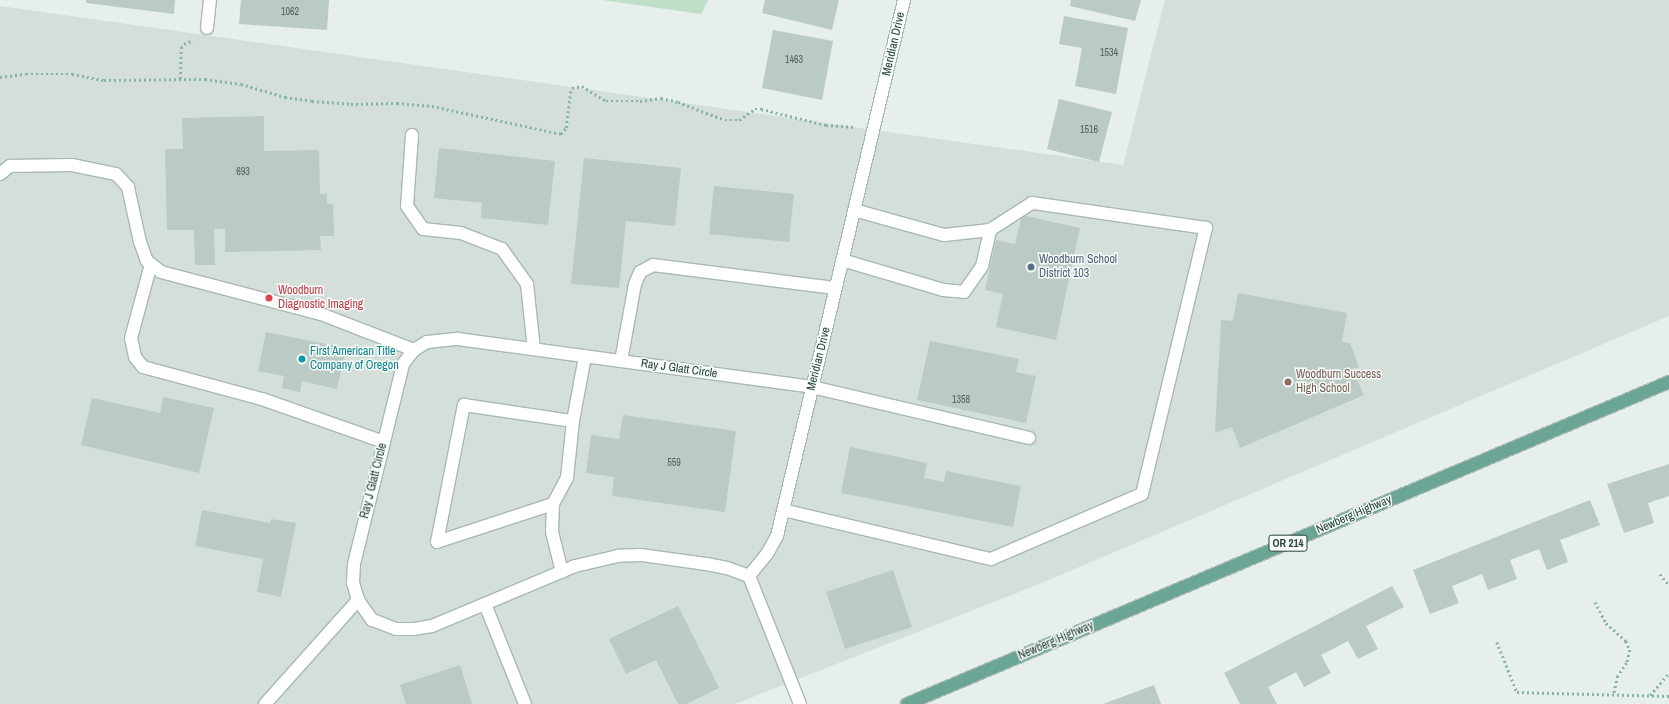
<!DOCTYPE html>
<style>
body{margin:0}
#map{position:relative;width:1669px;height:704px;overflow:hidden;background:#e6efeb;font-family:"Archivo Narrow",sans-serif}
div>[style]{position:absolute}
.built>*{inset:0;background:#d4dfda}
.green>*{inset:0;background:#bfe0c8}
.building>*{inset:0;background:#bbcac4}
.path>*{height:2.5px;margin-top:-1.25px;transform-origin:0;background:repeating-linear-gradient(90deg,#86b3a5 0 2px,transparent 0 5px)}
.roads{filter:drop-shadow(1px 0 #a8b8b2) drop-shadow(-1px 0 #a8b8b2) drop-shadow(0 1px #a8b8b2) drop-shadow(0 -1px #a8b8b2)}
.minor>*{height:12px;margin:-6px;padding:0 6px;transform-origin:6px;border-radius:6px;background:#fff}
.major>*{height:12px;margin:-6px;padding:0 6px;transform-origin:6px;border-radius:6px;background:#6aa596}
.dots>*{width:11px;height:11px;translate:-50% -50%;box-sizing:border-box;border:2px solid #f7fbf9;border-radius:50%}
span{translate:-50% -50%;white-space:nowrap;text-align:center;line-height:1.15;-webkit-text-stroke:3px #f7fbf9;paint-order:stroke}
.number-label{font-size:10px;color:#4a645c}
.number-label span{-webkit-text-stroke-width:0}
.shield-label span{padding:1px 3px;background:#f7fbf9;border:1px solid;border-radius:3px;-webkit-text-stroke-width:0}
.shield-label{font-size:11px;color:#24423a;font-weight:700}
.street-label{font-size:12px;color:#24423a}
.service-label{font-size:12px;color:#4e5e75}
.left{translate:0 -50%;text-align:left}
.health-label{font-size:12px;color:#be3a42}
.culture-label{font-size:12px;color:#0d838f}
.education-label{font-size:12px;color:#785e54}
</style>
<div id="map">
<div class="built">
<div style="clip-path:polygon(1165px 0,1669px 0,1669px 316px,1037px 585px,735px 704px,0 704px,0 6px,1123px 165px)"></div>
</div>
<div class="green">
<div style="clip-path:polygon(602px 0,708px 0,701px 14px)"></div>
</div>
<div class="building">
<div style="clip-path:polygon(86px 0,175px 0,174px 14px,86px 3px)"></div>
<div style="clip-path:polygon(241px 0,329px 0,327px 30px,239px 24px)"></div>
<div style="clip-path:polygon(765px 0,839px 0,832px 30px,762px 13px)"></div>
<div style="clip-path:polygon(1071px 0,1141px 0,1135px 21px,1070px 6px)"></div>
<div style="clip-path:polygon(1064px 16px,1128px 28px,1116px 94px,1075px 86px,1082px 48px,1059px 44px)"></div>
<div style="clip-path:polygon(773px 30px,833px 41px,822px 100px,762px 88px)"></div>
<div style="clip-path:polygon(1059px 99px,1112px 112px,1099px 162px,1047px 149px)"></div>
<div style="clip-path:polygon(264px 116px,264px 151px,319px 150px,320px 194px,327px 194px,327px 204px,333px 204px,334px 236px,320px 236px,321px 250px,225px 252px,225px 229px,214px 229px,215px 265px,195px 265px,194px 230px,167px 230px,165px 149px,183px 149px,182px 118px)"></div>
<div style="clip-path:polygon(439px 148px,555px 161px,548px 225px,481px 218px,482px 203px,434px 198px)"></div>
<div style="clip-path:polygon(584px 158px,681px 168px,675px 226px,626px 221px,619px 288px,571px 284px)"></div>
<div style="clip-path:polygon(714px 186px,794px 194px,789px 242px,709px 234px)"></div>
<div style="clip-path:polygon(1022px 215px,1080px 228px,1056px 340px,996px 327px,1003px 294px,985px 290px,996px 240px,1015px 244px)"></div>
<div style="clip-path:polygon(1238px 293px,1347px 313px,1342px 342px,1350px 343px,1359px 367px,1352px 369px,1364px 395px,1240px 448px,1232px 427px,1215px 433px,1221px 320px,1233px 321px)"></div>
<div style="clip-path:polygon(266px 332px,346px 348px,337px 389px,302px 381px,300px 392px,282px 388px,284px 376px,258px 371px)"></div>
<div style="clip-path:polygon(930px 341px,1019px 359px,1016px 372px,1036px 376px,1026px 423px,917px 400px)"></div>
<div style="clip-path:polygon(163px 397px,214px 408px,199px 473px,81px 445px,92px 398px,160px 413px)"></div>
<div style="clip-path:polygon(623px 415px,736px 431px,725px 512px,612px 496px,614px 477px,586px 473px,591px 435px,619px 439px)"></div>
<div style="clip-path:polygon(850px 447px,927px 463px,924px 478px,944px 482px,946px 471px,1021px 486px,1013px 527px,841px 493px)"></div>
<div style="clip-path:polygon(1669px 464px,1669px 496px,1648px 503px,1654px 523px,1624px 533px,1607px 484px)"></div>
<div style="clip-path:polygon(1590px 500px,1600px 525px,1560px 540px,1568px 562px,1547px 570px,1539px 549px,1510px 560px,1517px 579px,1488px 590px,1482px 574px,1452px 586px,1459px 603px,1430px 614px,1413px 570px)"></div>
<div style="clip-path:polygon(202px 510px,270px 523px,271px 519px,296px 523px,281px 597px,257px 592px,263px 559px,195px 546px)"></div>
<div style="clip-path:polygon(893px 570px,912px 627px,845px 649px,826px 592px)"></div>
<div style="clip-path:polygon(1392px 586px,1404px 607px,1366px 626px,1378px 649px,1358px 659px,1348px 641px,1321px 655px,1331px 673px,1304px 687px,1296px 672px,1268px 687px,1277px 704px,1240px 704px,1224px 673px)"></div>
<div style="clip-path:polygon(678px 606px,719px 688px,686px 704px,678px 704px,656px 660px,626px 674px,609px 639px)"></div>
<div style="clip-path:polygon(460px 665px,472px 704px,406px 704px,400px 685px)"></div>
<div style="clip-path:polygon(1154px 685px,1161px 704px,1103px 704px)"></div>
</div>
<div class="path">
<div style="left:0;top:77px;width:26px;rotate:-7deg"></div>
<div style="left:26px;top:74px;width:46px"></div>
<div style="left:72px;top:74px;width:33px;rotate:11deg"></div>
<div style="left:104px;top:80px;width:101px;rotate:-0.6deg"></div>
<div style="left:205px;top:79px;width:36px;rotate:8deg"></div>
<div style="left:241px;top:84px;width:46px;rotate:16.5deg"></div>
<div style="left:285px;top:97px;width:27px;rotate:8deg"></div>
<div style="left:312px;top:101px;width:39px;rotate:4deg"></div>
<div style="left:351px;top:104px;width:46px;rotate:-1.2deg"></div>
<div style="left:397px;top:103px;width:35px;rotate:5deg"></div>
<div style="left:432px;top:106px;width:132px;rotate:12.2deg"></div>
<div style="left:561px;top:134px;width:8px;rotate:-50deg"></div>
<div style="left:566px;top:128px;width:35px;rotate:-83deg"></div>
<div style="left:570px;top:93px;width:5px;rotate:-68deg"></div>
<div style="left:572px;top:88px;width:10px;rotate:-11deg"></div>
<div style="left:582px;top:86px;width:28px;rotate:32deg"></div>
<div style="left:606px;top:101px;width:34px"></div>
<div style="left:640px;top:101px;width:21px;rotate:-8deg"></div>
<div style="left:661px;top:98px;width:17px;rotate:13deg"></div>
<div style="left:678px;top:102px;width:50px;rotate:21deg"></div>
<div style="left:725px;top:120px;width:14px"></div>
<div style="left:739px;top:120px;width:19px;rotate:-35deg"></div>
<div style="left:755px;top:109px;width:6px"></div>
<div style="left:761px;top:109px;width:67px;rotate:13.8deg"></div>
<div style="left:826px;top:125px;width:29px;rotate:4deg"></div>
<div style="left:180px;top:79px;width:31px;rotate:-88deg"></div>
<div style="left:181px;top:48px;width:5px;rotate:-53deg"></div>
<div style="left:184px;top:44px;width:10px;rotate:-24deg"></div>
<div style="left:1660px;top:574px;width:14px;rotate:51deg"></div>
<div style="left:1595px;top:602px;width:24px;rotate:62deg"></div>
<div style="left:1606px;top:623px;width:27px;rotate:42deg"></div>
<div style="left:1626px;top:641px;width:10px;rotate:66deg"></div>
<div style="left:1630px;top:650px;width:13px;rotate:103deg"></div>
<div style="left:1627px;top:663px;width:16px;rotate:125deg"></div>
<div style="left:1618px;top:676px;width:18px;rotate:103deg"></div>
<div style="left:1497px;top:642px;width:54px;rotate:68.2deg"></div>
<div style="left:1517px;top:692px;width:152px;rotate:1.5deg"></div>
<div style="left:1650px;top:695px;width:29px;rotate:-49deg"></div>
</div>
<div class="roads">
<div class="minor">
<div style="left:207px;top:28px;width:28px;rotate:-84deg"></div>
<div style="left:412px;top:135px;width:71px;rotate:94deg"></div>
<div style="left:407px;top:206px;width:28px;rotate:55deg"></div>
<div style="left:423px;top:229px;width:38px;rotate:6deg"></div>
<div style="left:461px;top:233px;width:44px;rotate:21.3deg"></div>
<div style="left:502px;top:249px;width:43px;rotate:54.5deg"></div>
<div style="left:527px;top:284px;width:65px;rotate:83.9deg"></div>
<div style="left:0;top:174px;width:13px;rotate:-39deg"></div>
<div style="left:10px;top:166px;width:62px;rotate:-0.9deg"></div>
<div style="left:72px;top:165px;width:45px;rotate:11.6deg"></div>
<div style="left:116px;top:174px;width:18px;rotate:47deg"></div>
<div style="left:128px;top:187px;width:56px;rotate:77.7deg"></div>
<div style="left:140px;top:242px;width:20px;rotate:70deg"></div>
<div style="left:147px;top:261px;width:18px;rotate:38deg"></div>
<div style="left:161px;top:272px;width:165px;rotate:14.7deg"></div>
<div style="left:321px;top:314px;width:100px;rotate:21.2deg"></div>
<div style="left:842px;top:260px;width:105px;rotate:16.5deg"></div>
<div style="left:943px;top:290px;width:21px;rotate:5deg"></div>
<div style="left:964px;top:292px;width:32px;rotate:-55deg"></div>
<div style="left:982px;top:266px;width:37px;rotate:-77deg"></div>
<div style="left:151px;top:264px;width:77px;rotate:105.1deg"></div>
<div style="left:131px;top:338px;width:19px;rotate:78deg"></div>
<div style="left:135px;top:357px;width:13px;rotate:51deg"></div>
<div style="left:143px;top:367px;width:123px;rotate:15.1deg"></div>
<div style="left:262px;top:399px;width:129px;rotate:19.4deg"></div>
<div style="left:621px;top:361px;width:78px;rotate:-79.7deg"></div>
<div style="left:635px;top:284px;width:13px;rotate:-67deg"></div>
<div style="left:640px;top:272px;width:15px;rotate:-28deg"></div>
<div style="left:653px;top:265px;width:183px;rotate:7.2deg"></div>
<div style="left:553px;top:504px;width:122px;rotate:161.9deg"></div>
<div style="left:437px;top:542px;width:140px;rotate:-78.9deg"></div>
<div style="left:464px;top:405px;width:110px;rotate:8.4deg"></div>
<div style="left:783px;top:510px;width:214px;rotate:13.3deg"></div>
<div style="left:991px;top:559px;width:164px;rotate:-23.3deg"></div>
<div style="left:1142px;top:494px;width:274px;rotate:-76.5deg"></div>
<div style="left:1206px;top:228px;width:176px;rotate:-171.8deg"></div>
<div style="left:1032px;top:203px;width:50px;rotate:147.3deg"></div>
<div style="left:990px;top:230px;width:46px;rotate:173.8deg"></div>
<div style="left:944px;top:235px;width:93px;rotate:-164.5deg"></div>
<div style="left:562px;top:572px;width:41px;rotate:-104deg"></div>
<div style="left:552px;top:532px;width:28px;rotate:-88deg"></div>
<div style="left:553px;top:504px;width:30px;rotate:-62deg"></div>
<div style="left:567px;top:478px;width:57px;rotate:-84deg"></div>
<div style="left:573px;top:421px;width:66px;rotate:-79.5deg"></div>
<div style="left:749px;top:576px;width:23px;rotate:-160deg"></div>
<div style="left:727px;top:568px;width:21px;rotate:-169deg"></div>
<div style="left:706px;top:564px;width:66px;rotate:-172.1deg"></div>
<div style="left:641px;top:555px;width:23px;rotate:178deg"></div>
<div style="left:618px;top:556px;width:44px;rotate:166.9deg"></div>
<div style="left:575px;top:566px;width:155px;rotate:157.2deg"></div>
<div style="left:432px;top:626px;width:18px;rotate:171deg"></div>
<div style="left:414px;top:629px;width:18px;rotate:180deg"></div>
<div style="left:396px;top:629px;width:26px;rotate:-159deg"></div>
<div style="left:372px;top:620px;width:24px;rotate:-125deg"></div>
<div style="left:358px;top:600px;width:18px;rotate:-106deg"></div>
<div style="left:353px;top:583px;width:19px;rotate:-87deg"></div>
<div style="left:354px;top:564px;width:206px;rotate:-76.2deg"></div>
<div style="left:403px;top:364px;width:18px;rotate:-52deg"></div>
<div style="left:414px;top:350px;width:15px;rotate:-32deg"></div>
<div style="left:427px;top:342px;width:31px;rotate:-6deg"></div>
<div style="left:458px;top:339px;width:357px;rotate:7.7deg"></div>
<div style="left:812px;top:387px;width:223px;rotate:13.2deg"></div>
<div style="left:485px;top:604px;width:108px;rotate:68.2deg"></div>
<div style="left:265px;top:704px;width:140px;rotate:-48.2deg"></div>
<div style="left:800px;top:704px;width:138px;rotate:-111.7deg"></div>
<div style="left:749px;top:576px;width:28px;rotate:-51deg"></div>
<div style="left:767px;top:554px;width:21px;rotate:-61deg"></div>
<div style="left:777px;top:536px;width:551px;rotate:-76.67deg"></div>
</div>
<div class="major">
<div style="left:907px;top:704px;width:827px;rotate:-22.91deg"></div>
</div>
</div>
<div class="dots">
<div style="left:1031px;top:267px;background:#5c6f8a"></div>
<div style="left:269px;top:298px;background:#e0444e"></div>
<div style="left:302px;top:359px;background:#0f9aa8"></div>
<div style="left:1288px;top:382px;background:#8d6e63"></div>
</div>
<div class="number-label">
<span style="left:290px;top:12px">1062</span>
<span style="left:1109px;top:53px">1534</span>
<span style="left:794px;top:60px">1463</span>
<span style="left:1089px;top:130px">1516</span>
<span style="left:243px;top:172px">693</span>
<span style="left:961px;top:400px">1358</span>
<span style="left:674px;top:463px">559</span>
</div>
<div class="shield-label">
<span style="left:1288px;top:543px">OR 214</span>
</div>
<div class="street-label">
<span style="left:894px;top:44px;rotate:-77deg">Meridian Drive</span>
<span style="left:819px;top:359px;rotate:-76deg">Meridian Drive</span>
<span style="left:679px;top:369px;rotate:8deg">Ray J Glatt Circle</span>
<span style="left:374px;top:481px;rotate:-76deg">Ray J Glatt Circle</span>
<span style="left:1354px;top:515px;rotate:-23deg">Newberg Highway</span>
<span style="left:1056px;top:641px;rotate:-23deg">Newberg Highway</span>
</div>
<div class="service-label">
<span class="left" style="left:1039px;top:267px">Woodburn School<br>District 103</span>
</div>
<div class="health-label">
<span class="left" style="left:278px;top:298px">Woodburn<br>Diagnostic Imaging</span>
</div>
<div class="culture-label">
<span class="left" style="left:310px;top:359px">First American Title<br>Company of Oregon</span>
</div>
<div class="education-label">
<span class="left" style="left:1296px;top:382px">Woodburn Success<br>High School</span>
</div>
</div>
